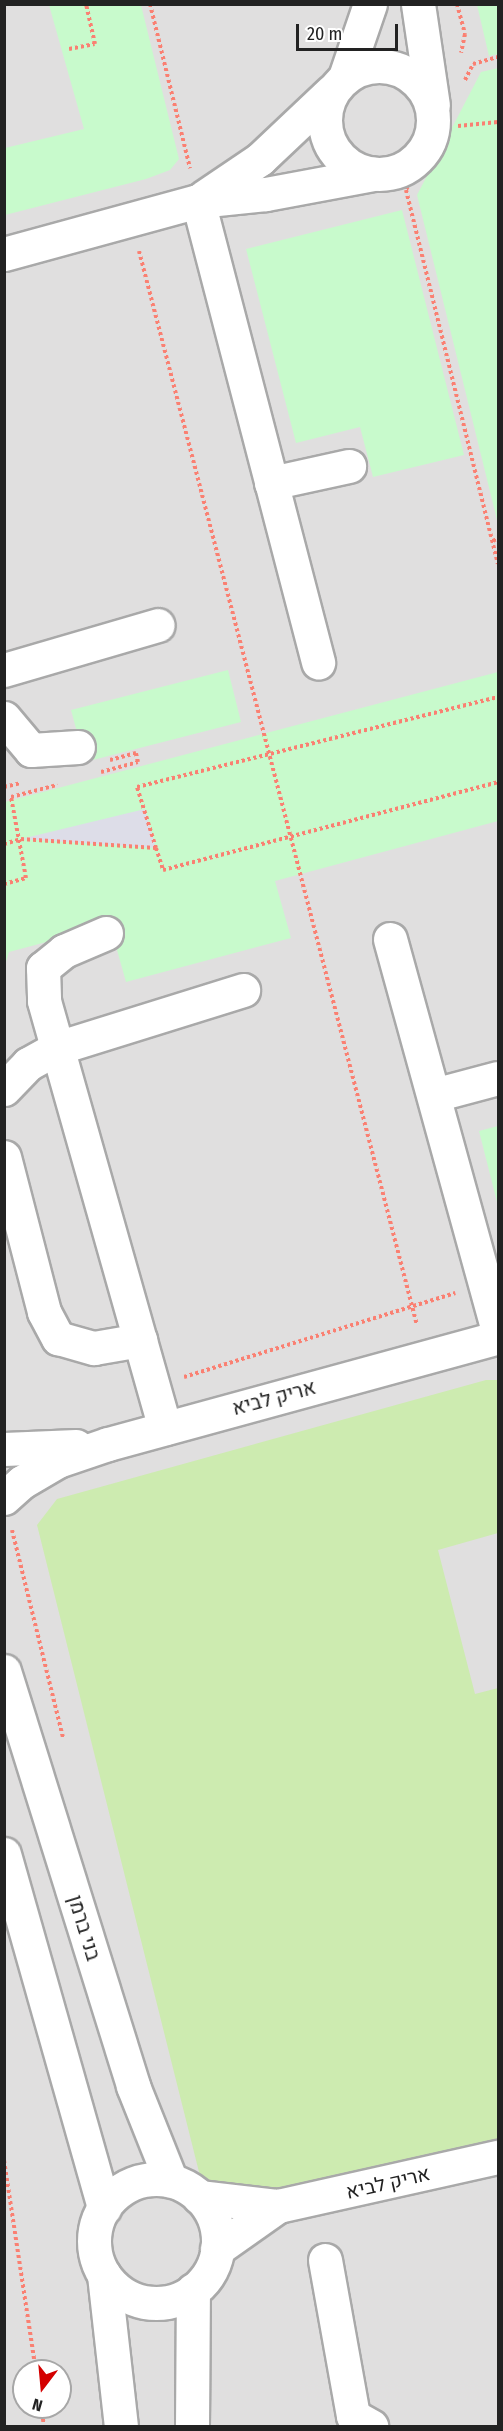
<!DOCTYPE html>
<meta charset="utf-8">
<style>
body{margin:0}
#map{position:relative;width:503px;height:2431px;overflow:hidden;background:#f2efe9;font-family:"Fira Sans Condensed",Heebo,sans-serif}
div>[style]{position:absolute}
.residential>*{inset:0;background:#e0dfdf}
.grass>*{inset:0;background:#cdebb0}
.park>*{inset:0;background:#c8facc}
.plaza>*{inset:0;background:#dddde8}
.path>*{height:4px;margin-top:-2px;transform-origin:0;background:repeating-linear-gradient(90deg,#fa8072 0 3px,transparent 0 6px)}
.roads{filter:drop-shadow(2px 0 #a9a9a9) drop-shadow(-2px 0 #a9a9a9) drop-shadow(0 2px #a9a9a9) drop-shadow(0 -2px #a9a9a9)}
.minor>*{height:33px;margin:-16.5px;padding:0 16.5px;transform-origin:16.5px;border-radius:16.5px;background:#fff}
.minor>.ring{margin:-16.5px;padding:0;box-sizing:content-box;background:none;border:33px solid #fff;border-radius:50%}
span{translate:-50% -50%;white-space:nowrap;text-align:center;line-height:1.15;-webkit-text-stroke:5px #fff;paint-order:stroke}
.street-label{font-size:20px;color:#222}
.frame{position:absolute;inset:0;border:6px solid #222;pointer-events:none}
.north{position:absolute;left:12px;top:2359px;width:60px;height:60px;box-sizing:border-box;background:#fff;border:2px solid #a7a7a7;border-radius:50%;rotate:196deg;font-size:16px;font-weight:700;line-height:24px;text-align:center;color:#222}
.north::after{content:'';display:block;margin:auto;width:21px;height:27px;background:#d40000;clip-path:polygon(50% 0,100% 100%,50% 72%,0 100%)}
.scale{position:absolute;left:296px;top:24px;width:102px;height:27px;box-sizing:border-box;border:3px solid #222;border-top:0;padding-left:8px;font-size:18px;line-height:21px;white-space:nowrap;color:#222;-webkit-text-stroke:4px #fff;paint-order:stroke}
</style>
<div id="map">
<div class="residential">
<div style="clip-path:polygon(evenodd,5px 5px,498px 5px,498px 2426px,5px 2426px,5px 5px,24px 2371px,60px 2371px,60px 2407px,24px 2407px,24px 2371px)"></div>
</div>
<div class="grass">
<div style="clip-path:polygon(486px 1380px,498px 1380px,498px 1533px,438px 1550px,475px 1694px,498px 1688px,498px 2162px,207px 2204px,37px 1525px,57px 1499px)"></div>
</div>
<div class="park">
<div style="clip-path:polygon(49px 5px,141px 5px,179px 159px,170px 170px,146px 179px,5px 215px,5px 148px,84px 129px)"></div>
<div style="clip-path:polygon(477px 5px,498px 5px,498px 54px,489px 56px)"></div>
<div style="clip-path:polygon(498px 68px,498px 524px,417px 195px,481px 72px)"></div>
<div style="clip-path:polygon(402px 210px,464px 455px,373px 477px,360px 427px,296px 443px,246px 249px)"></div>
<div style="clip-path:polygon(228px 670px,241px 722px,85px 762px,71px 710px)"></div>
<div style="clip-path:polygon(498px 672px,498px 821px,275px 881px,291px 938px,126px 982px,110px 925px,9px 952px,5px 965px,5px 802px)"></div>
<div style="clip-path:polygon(498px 1126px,498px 1206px,479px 1131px)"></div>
</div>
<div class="plaza">
<div style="clip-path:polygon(145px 809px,156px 848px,21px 839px)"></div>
</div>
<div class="path">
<div style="left:150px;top:4px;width:169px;rotate:76.3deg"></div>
<div style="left:457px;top:4px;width:31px;rotate:75deg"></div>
<div style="left:465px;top:34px;width:19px;rotate:102deg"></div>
<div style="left:69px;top:49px;width:26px;rotate:-11deg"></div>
<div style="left:95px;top:44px;width:41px;rotate:-102.7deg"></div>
<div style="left:465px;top:80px;width:18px;rotate:-63deg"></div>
<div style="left:473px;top:64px;width:26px;rotate:-16deg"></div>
<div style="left:458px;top:126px;width:40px;rotate:-5.7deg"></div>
<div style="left:427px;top:156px;width:40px;rotate:122deg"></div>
<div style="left:406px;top:190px;width:385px;rotate:76.2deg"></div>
<div style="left:408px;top:176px;width:49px;rotate:-52.4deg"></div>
<div style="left:139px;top:251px;width:1109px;rotate:75.49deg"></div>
<div style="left:493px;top:541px;width:6px;rotate:-31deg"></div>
<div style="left:101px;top:772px;width:38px;rotate:-15deg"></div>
<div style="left:138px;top:762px;width:9px;rotate:-103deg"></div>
<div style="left:136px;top:753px;width:27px;rotate:165deg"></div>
<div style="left:4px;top:787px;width:17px;rotate:-13deg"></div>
<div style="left:4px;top:844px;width:18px;rotate:-16deg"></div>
<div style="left:21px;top:839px;width:135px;rotate:3.8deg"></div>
<div style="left:156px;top:848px;width:64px;rotate:-107.3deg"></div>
<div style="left:137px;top:787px;width:372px;rotate:-14deg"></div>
<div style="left:156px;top:848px;width:23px;rotate:72deg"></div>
<div style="left:163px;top:870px;width:346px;rotate:-14.7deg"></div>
<div style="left:4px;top:884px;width:23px;rotate:-15deg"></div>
<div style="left:26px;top:878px;width:82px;rotate:-100.5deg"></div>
<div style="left:11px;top:797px;width:48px;rotate:-14.6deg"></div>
<div style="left:184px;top:1377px;width:284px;rotate:-17.2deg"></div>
<div style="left:12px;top:1530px;width:214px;rotate:76.2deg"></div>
<div style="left:4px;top:2160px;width:213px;rotate:81.4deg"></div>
<div style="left:41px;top:2407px;width:19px;rotate:81deg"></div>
</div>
<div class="roads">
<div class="minor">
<div style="left:418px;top:4px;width:102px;rotate:81.6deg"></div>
<div class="ring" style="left:325px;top:66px;width:75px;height:75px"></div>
<div style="left:345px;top:77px;width:77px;rotate:-71.1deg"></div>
<div style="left:204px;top:197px;width:68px;rotate:-34.2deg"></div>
<div style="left:260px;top:159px;width:99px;rotate:-43.4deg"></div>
<div style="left:198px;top:201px;width:477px;rotate:75.4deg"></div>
<div style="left:4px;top:254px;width:201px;rotate:-15.3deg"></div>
<div style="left:198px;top:201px;width:68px;rotate:-5.9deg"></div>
<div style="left:266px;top:194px;width:109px;rotate:-10.6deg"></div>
<div style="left:271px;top:483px;width:80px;rotate:-12.3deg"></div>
<div style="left:4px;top:670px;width:160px;rotate:-16.3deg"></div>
<div style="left:4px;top:718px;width:42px;rotate:49.8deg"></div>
<div style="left:31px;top:750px;width:47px;rotate:-3.7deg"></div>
<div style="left:106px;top:933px;width:46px;rotate:156.8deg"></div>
<div style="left:64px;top:951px;width:27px;rotate:141deg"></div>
<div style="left:43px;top:968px;width:33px;rotate:88deg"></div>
<div style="left:44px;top:1001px;width:444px;rotate:74.2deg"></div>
<div style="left:390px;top:939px;width:406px;rotate:74.6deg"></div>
<div style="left:4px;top:1089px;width:35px;rotate:-46deg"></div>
<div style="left:28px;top:1064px;width:33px;rotate:-29deg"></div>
<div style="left:57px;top:1048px;width:195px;rotate:-17.3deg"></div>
<div style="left:434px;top:1095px;width:66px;rotate:-14.9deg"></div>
<div style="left:4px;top:1157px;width:160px;rotate:75.5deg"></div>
<div style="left:44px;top:1312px;width:30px;rotate:62deg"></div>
<div style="left:58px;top:1338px;width:37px;rotate:16deg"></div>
<div style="left:94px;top:1348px;width:47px;rotate:-9.9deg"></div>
<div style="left:4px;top:1449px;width:72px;rotate:-2.4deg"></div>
<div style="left:4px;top:1498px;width:24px;rotate:-42deg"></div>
<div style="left:22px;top:1482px;width:42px;rotate:-30.3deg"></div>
<div style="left:58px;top:1461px;width:53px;rotate:-18.8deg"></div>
<div style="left:108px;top:1444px;width:404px;rotate:-15.3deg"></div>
<div style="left:4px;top:1671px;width:435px;rotate:72.7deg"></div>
<div style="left:133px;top:2086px;width:102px;rotate:68.2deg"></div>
<div style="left:4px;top:1854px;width:368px;rotate:74.2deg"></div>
<div class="ring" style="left:94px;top:2179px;width:91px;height:91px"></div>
<div style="left:199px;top:2197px;width:80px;rotate:6.5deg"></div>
<div style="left:278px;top:2206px;width:225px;rotate:-12.6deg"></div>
<div style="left:217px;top:2249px;width:75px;rotate:-35.2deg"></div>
<div style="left:325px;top:2260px;width:158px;rotate:79.8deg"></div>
<div style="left:353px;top:2416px;width:21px;rotate:29deg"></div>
<div style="left:104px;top:2275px;width:152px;rotate:83.6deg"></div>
<div style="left:192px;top:2426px;width:136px;rotate:-89.6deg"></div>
</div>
</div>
<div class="street-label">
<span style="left:274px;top:1398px;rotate:-15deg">אריק לביא</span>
<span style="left:84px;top:1928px;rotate:73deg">בני ברמן</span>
<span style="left:388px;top:2183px;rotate:-13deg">אריק לביא</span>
</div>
<div class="frame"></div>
<div class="north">N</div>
<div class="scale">20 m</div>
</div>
